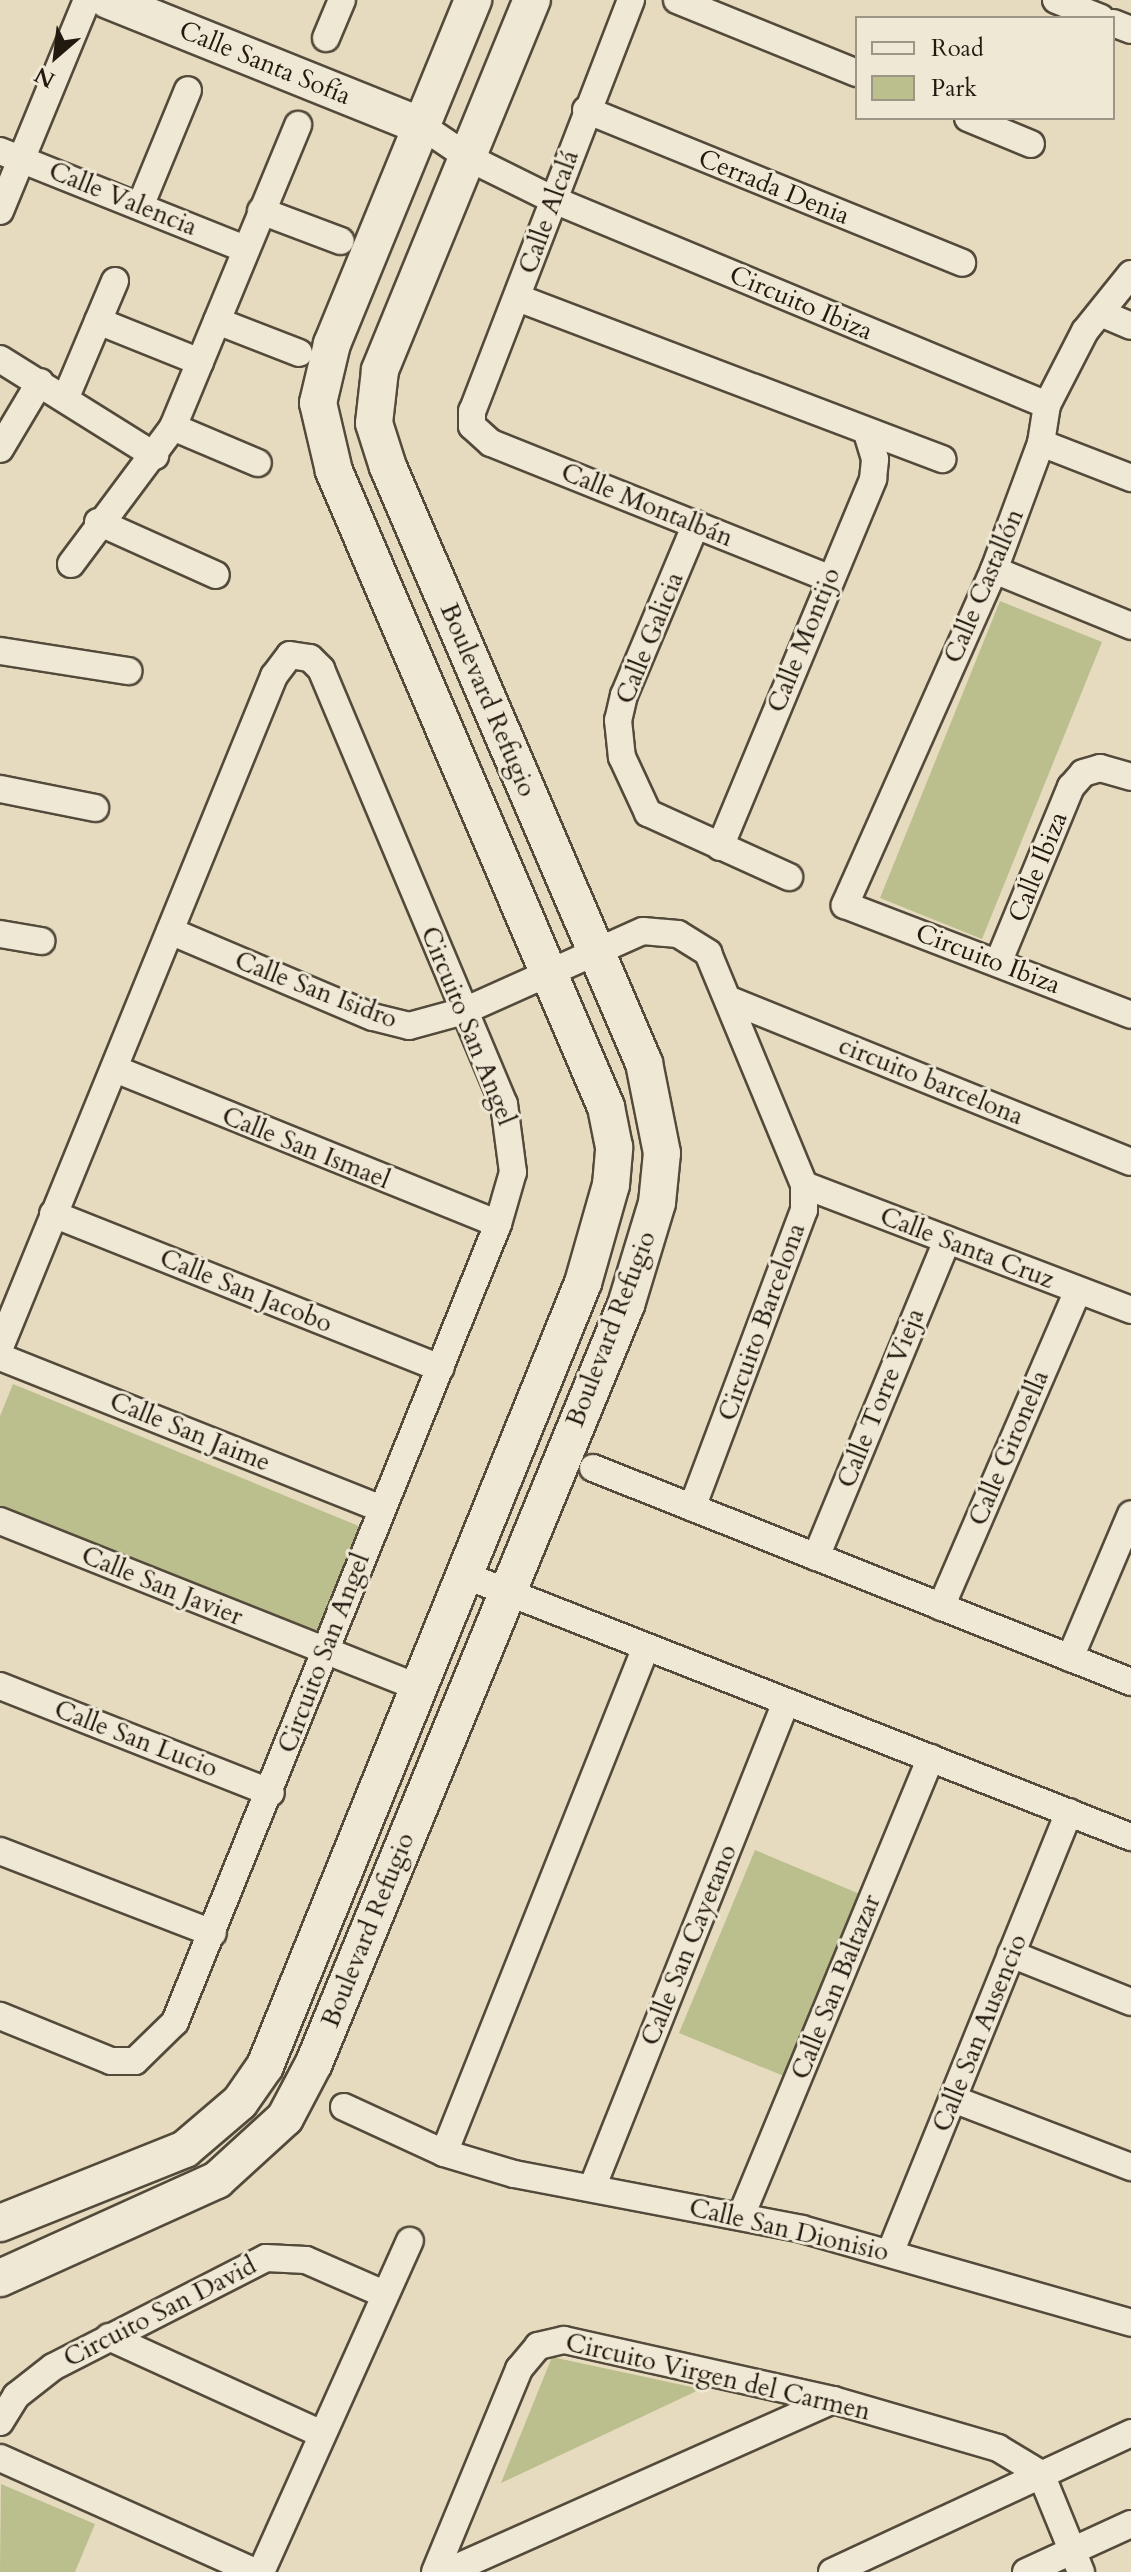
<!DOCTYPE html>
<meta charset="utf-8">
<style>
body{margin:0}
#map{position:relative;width:1131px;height:2572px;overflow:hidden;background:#e6dbbe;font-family:Cardo,serif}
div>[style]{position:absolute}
.green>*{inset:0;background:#bbbe8d}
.roads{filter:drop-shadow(2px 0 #534a3b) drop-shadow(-2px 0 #534a3b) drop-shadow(0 2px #534a3b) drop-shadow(0 -2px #534a3b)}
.street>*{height:26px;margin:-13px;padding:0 13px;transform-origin:13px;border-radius:13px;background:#efe8d5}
.secondary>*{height:36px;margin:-18px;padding:0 18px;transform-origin:18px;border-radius:18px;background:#efe8d5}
span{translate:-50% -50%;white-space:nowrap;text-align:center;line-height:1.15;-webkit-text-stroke:6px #efe8d5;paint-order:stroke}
.street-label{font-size:26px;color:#22190f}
.legend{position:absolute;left:855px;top:16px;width:260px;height:104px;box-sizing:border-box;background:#efe8d5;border:2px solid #9d9586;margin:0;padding:10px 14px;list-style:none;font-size:24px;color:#22190f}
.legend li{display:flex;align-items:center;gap:16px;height:40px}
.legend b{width:40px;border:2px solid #9d9586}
.north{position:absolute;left:16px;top:16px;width:80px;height:80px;-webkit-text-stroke:6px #efe8d5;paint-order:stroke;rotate:208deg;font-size:22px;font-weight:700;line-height:32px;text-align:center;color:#22190f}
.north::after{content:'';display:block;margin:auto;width:28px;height:36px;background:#22190f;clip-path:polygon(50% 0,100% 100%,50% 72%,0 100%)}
</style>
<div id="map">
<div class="green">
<div style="clip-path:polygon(1000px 601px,1102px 642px,982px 939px,880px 898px)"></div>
<div style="clip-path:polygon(13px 1384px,366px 1529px,322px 1638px,0 1506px,0 1416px)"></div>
<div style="clip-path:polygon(755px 1850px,867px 1897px,791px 2079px,679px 2033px)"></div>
<div style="clip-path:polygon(552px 2357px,701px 2389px,501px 2483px)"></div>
<div style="clip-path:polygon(1px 2484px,95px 2524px,75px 2572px,0 2572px)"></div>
</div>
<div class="roads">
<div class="street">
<div style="left:631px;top:0;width:441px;rotate:111.1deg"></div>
<div style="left:472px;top:411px;width:15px;rotate:90deg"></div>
<div style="left:472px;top:426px;width:25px;rotate:42deg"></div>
<div style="left:491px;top:443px;width:363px;rotate:21.8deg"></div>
<div style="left:677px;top:0;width:194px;rotate:22.1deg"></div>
<div style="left:1056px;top:0;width:48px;rotate:21.8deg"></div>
<div style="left:1113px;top:23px;width:19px;rotate:21deg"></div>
<div style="left:326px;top:38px;width:41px;rotate:-67.2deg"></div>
<div style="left:586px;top:110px;width:406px;rotate:22.1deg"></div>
<div style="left:968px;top:118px;width:68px;rotate:22.4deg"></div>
<div style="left:422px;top:126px;width:57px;rotate:34.2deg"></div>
<div style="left:469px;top:158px;width:95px;rotate:26.3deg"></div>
<div style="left:554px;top:200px;width:534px;rotate:22.58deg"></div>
<div style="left:0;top:151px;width:264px;rotate:21.8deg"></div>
<div style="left:141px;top:204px;width:123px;rotate:-67.6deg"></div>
<div style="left:0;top:211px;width:228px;rotate:-67.6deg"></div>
<div style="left:261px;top:211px;width:85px;rotate:20.6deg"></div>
<div style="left:1131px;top:274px;width:73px;rotate:128.9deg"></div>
<div style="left:1085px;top:331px;width:83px;rotate:117.2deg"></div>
<div style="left:1047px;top:405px;width:38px;rotate:99deg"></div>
<div style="left:1041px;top:443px;width:135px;rotate:110.3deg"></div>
<div style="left:994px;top:570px;width:367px;rotate:114deg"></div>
<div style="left:845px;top:905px;width:306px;rotate:21deg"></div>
<div style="left:518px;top:298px;width:454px;rotate:20.8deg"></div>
<div style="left:1103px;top:314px;width:30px;rotate:23deg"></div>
<div style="left:98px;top:321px;width:110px;rotate:21.9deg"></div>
<div style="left:217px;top:321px;width:88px;rotate:21.3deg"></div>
<div style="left:0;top:359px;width:183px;rotate:32deg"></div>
<div style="left:66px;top:397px;width:126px;rotate:-67.1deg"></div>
<div style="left:173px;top:427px;width:92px;rotate:23deg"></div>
<div style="left:1041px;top:443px;width:97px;rotate:21.3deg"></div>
<div style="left:0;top:449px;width:78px;rotate:-59.2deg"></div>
<div style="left:98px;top:522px;width:129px;rotate:24.2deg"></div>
<div style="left:696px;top:524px;width:186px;rotate:112.8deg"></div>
<div style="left:624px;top:695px;width:26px;rotate:103deg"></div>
<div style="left:618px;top:720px;width:37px;rotate:84deg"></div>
<div style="left:622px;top:757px;width:62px;rotate:65.1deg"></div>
<div style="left:648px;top:813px;width:155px;rotate:24.4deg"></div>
<div style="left:71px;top:564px;width:171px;rotate:-53.3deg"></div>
<div style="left:173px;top:427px;width:327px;rotate:-67.5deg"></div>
<div style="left:994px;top:570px;width:148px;rotate:22.2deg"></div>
<div style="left:0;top:651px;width:130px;rotate:8.9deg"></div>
<div style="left:0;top:789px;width:97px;rotate:11.3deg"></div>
<div style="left:720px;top:847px;width:399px;rotate:-67.4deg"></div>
<div style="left:873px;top:479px;width:20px;rotate:-84deg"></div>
<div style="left:875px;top:459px;width:28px;rotate:-107deg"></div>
<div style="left:170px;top:931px;width:220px;rotate:23deg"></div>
<div style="left:373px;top:1017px;width:37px;rotate:14deg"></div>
<div style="left:409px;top:1026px;width:57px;rotate:-15.3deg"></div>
<div style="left:464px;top:1011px;width:196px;rotate:-24.1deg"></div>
<div style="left:643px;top:931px;width:35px;rotate:5deg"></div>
<div style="left:678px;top:934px;width:36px;rotate:32deg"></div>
<div style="left:708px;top:953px;width:251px;rotate:67.5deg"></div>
<div style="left:804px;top:1185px;width:25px;rotate:90deg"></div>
<div style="left:804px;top:1210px;width:318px;rotate:110.6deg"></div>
<div style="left:0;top:934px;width:42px;rotate:9.7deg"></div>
<div style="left:998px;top:963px;width:191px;rotate:-67.5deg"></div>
<div style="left:1071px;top:787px;width:18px;rotate:-49deg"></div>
<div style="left:1083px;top:773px;width:18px;rotate:-16deg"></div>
<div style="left:1100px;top:768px;width:32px;rotate:16deg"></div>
<div style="left:730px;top:1000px;width:432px;rotate:22deg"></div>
<div style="left:115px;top:1069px;width:413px;rotate:22deg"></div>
<div style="left:804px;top:1185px;width:350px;rotate:20.9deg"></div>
<div style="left:53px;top:1214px;width:417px;rotate:21.7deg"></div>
<div style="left:0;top:1347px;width:725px;rotate:-67.79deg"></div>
<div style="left:274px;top:676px;width:26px;rotate:-53deg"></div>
<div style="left:290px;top:655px;width:20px;rotate:9deg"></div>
<div style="left:310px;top:658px;width:16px;rotate:45deg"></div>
<div style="left:321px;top:669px;width:472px;rotate:67.2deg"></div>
<div style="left:504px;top:1104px;width:69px;rotate:82.5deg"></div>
<div style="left:513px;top:1172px;width:54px;rotate:106.1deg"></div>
<div style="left:498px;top:1224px;width:861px;rotate:112.04deg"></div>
<div style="left:175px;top:2022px;width:56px;rotate:135.7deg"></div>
<div style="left:135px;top:2061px;width:24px;rotate:180deg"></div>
<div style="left:111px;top:2061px;width:120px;rotate:-157.9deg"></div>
<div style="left:0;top:1357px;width:409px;rotate:21.7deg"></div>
<div style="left:593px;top:1468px;width:579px;rotate:21.69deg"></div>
<div style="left:0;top:1521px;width:451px;rotate:21.7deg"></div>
<div style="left:816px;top:1557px;width:343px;rotate:-67.5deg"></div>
<div style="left:464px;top:1575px;width:717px;rotate:21.45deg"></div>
<div style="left:941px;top:1607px;width:345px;rotate:-66.6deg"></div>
<div style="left:1070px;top:1658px;width:156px;rotate:-67deg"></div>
<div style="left:0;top:1686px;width:291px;rotate:21.5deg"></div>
<div style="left:0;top:1851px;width:228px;rotate:21.1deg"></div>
<div style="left:1011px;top:1954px;width:129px;rotate:21.8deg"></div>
<div style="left:953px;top:2099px;width:191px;rotate:20.9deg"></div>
<div style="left:344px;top:2107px;width:110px;rotate:24.7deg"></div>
<div style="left:444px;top:2153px;width:73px;rotate:16.7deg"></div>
<div style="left:514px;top:2174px;width:293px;rotate:10.8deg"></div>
<div style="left:802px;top:2229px;width:342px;rotate:15.9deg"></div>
<div style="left:444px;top:2153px;width:545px;rotate:-68.24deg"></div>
<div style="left:592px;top:2188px;width:523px;rotate:-68.24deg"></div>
<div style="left:741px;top:2216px;width:496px;rotate:-67.5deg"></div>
<div style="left:890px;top:2253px;width:476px;rotate:-67.9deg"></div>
<div style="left:109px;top:2337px;width:232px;rotate:24.5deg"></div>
<div style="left:0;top:2422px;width:31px;rotate:-58deg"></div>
<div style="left:16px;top:2396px;width:47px;rotate:-38.1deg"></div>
<div style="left:53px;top:2367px;width:239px;rotate:-27.1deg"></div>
<div style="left:266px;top:2258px;width:40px;rotate:2.9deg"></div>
<div style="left:306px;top:2260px;width:85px;rotate:23.6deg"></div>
<div style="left:0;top:2458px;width:279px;rotate:24.1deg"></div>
<div style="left:261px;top:2572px;width:363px;rotate:-65.8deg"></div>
<div style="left:435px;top:2572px;width:220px;rotate:-67.5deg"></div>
<div style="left:519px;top:2369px;width:30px;rotate:-50deg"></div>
<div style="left:538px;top:2346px;width:27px;rotate:-13deg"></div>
<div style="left:564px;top:2340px;width:276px;rotate:12.6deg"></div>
<div style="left:833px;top:2400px;width:172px;rotate:16.2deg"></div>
<div style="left:998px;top:2448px;width:50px;rotate:31.2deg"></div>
<div style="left:1041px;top:2474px;width:106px;rotate:67.8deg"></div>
<div style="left:447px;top:2572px;width:423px;rotate:-24deg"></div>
<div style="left:832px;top:2572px;width:330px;rotate:-24.9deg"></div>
<div style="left:1026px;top:2572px;width:115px;rotate:-24.6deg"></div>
</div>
<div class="secondary">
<div style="left:108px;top:0;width:338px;rotate:21.9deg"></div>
<div style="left:0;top:2223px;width:199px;rotate:-21.8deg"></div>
<div style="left:185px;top:2149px;width:72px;rotate:-40.5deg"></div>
<div style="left:240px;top:2102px;width:44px;rotate:-55.2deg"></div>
<div style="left:265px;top:2066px;width:845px;rotate:-67.9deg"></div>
<div style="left:583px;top:1283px;width:102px;rotate:-74.1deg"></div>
<div style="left:611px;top:1185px;width:38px;rotate:-85deg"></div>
<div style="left:614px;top:1147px;width:41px;rotate:-101.3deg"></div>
<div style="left:606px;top:1107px;width:692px;rotate:-113.16deg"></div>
<div style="left:334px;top:471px;width:70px;rotate:-103.2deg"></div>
<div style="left:318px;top:403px;width:61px;rotate:-76.7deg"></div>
<div style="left:332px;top:344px;width:372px;rotate:-67.7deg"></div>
<div style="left:0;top:2278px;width:238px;rotate:-24.3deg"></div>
<div style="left:217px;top:2180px;width:92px;rotate:-42.4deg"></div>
<div style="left:285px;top:2118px;width:62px;rotate:-62.2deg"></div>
<div style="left:314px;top:2063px;width:820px;rotate:-67.63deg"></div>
<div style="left:626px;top:1305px;width:107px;rotate:-73.1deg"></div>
<div style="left:657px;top:1203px;width:50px;rotate:-84.3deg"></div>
<div style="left:662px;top:1153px;width:92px;rotate:-101.3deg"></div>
<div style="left:644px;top:1063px;width:649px;rotate:-113.24deg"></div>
<div style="left:388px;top:467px;width:46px;rotate:-107.7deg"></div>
<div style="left:374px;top:423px;width:53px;rotate:-83.5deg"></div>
<div style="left:380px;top:370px;width:400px;rotate:-67.7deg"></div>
</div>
</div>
<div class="street-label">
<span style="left:265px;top:63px;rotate:22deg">Calle Santa Sofía</span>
<span style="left:774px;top:187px;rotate:22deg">Cerrada Denia</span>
<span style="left:123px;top:199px;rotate:22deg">Calle Valencia</span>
<span style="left:549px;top:212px;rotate:-70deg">Calle Alcalá</span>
<span style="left:801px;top:303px;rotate:23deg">Circuito Ibiza</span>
<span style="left:647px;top:505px;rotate:22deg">Calle Montalbán</span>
<span style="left:984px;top:586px;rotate:-67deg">Calle Castallón</span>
<span style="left:650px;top:638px;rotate:-68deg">Calle Galicia</span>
<span style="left:804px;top:640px;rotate:-68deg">Calle Montijo</span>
<span style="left:488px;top:700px;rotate:67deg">Boulevard Refugio</span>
<span style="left:1038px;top:867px;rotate:-68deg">Calle Ibiza</span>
<span style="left:988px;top:959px;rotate:21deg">Circuito Ibiza</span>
<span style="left:316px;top:990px;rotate:21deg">Calle San Isidro</span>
<span style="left:468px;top:1026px;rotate:68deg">Circuito San Angel</span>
<span style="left:931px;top:1081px;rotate:22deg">circuito barcelona</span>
<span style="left:306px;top:1148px;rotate:22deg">Calle San Ismael</span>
<span style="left:967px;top:1248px;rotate:21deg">Calle Santa Cruz</span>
<span style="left:246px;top:1291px;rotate:22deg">Calle San Jacobo</span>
<span style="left:762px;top:1322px;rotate:-70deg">Circuito Barcelona</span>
<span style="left:611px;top:1329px;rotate:-69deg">Boulevard Refugio</span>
<span style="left:881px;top:1398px;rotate:-68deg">Calle Torre Vieja</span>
<span style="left:190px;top:1432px;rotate:22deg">Calle San Jaime</span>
<span style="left:1009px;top:1448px;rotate:-67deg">Calle Gironella</span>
<span style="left:162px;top:1586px;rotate:22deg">Calle San Javier</span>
<span style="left:324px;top:1653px;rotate:-69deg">Circuito San Angel</span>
<span style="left:136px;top:1739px;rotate:21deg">Calle San Lucio</span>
<span style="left:368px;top:1930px;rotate:-68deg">Boulevard Refugio</span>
<span style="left:689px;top:1945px;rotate:-68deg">Calle San Cayetano</span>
<span style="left:836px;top:1987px;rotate:-68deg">Calle San Baltazar</span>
<span style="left:980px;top:2033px;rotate:-68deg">Calle San Ausencio</span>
<span style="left:789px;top:2230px;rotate:13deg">Calle San Dionisio</span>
<span style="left:160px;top:2312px;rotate:-27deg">Circuito San David</span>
<span style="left:718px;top:2377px;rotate:13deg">Circuito Virgen del Carmen</span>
</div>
<ul class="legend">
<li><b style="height:10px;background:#efe8d5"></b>Road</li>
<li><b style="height:22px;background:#bbbe8d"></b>Park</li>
</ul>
<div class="north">N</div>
</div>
